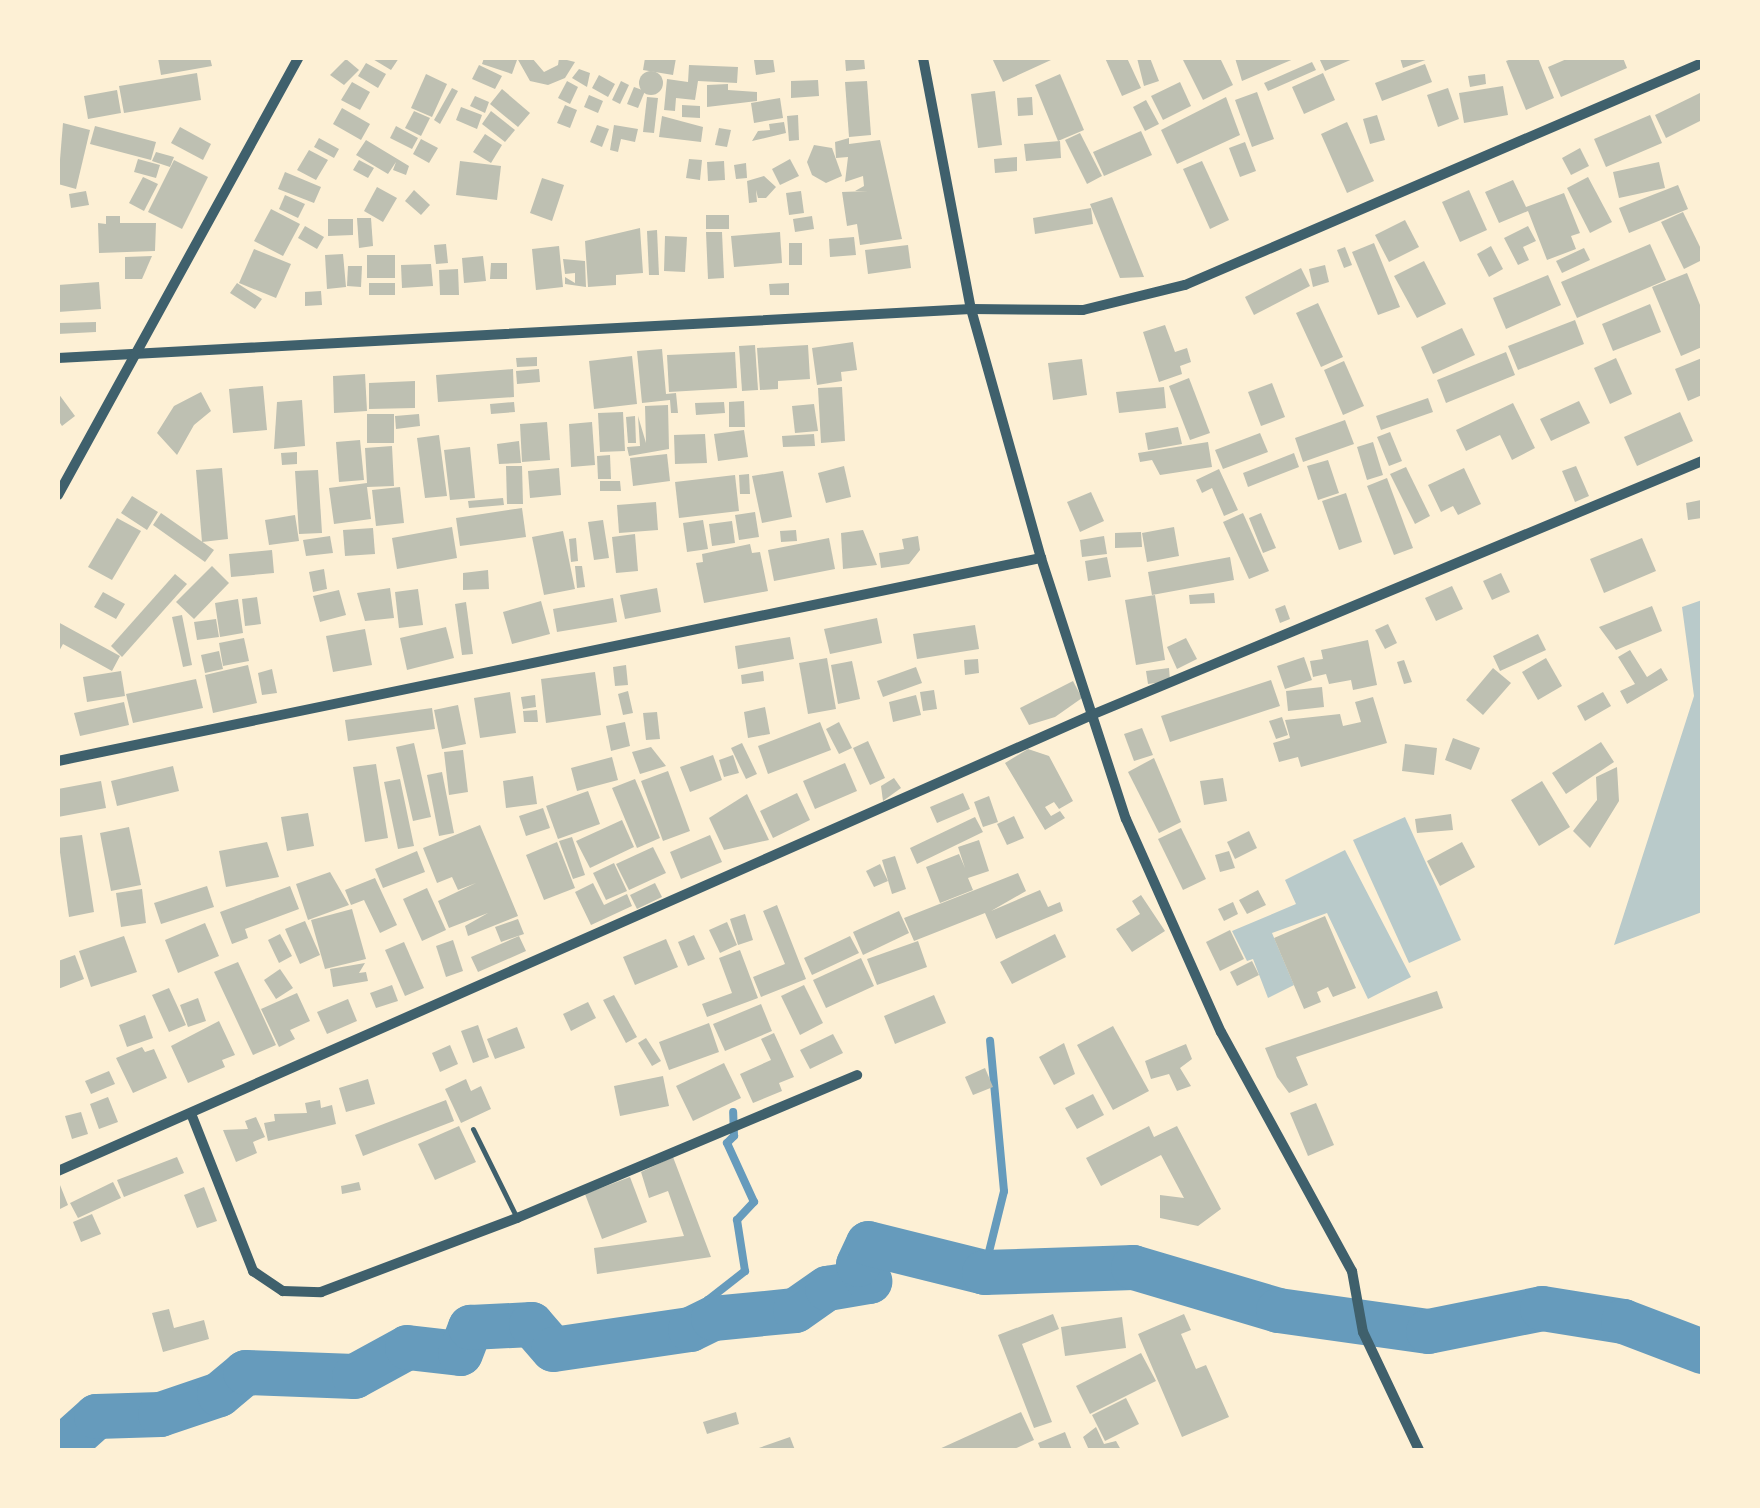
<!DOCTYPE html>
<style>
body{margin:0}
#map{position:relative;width:1760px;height:1508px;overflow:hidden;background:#fdf0d5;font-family:"Alegreya Sans",sans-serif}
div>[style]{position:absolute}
.green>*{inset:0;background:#b9caca}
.stream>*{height:8px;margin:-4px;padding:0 4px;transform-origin:4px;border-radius:4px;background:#669bbc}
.river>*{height:45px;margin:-22.5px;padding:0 22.5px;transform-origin:22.5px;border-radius:22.5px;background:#669bbc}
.building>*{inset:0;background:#bec0b2}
.round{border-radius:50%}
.service>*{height:5px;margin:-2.5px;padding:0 2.5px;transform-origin:2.5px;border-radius:2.5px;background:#3f606c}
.minor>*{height:10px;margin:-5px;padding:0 5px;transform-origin:5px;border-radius:5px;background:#3f606c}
span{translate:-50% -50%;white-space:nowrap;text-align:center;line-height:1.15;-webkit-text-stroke:8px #fdf0d5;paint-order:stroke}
.frame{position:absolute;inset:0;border:60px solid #fdf0d5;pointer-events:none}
</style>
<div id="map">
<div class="green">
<div style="clip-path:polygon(1702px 600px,1702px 912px,1614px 945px,1694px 696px,1682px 607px)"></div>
<div style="clip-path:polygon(1405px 817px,1461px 940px,1409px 963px,1353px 840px)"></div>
<div style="clip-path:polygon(1345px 850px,1411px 977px,1368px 999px,1327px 913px,1272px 933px,1294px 985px,1268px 998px,1253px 959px,1247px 961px,1232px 931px,1296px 904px,1285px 880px)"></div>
</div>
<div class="stream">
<div style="left:984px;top:1272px;width:83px;rotate:-76.1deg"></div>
<div style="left:1004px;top:1191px;width:151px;rotate:-95.3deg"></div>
<div style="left:713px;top:1318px;width:19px;rotate:-106deg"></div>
<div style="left:708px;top:1300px;width:47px;rotate:-38.1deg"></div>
<div style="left:745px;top:1271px;width:52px;rotate:-98.9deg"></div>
<div style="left:737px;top:1220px;width:25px;rotate:-47deg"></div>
<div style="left:754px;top:1202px;width:65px;rotate:-114.6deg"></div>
<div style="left:727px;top:1143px;width:10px;rotate:-45deg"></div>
<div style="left:734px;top:1136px;width:24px;rotate:-92deg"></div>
</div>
<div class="river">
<div style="left:58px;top:1450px;width:51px;rotate:-41.8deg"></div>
<div style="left:96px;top:1416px;width:64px;rotate:-1.8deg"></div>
<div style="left:160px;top:1414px;width:62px;rotate:-18.7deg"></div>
<div style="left:219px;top:1394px;width:34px;rotate:-40deg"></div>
<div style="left:245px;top:1372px;width:109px;rotate:2.1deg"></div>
<div style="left:354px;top:1376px;width:60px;rotate:-28.7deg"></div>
<div style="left:407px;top:1347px;width:53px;rotate:6.5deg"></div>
<div style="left:460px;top:1353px;width:28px;rotate:-69deg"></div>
<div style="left:470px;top:1327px;width:61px;rotate:-2.8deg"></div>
<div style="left:531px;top:1324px;width:33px;rotate:49deg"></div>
<div style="left:553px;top:1349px;width:138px;rotate:-8.3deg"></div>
<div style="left:690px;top:1329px;width:25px;rotate:-26deg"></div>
<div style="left:713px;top:1318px;width:82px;rotate:-5.6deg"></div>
<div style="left:795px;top:1310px;width:39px;rotate:-35deg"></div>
<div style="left:827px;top:1288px;width:43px;rotate:-9.5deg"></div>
<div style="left:869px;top:1281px;width:20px;rotate:-123deg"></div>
<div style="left:858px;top:1264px;width:23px;rotate:-65deg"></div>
<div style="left:868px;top:1243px;width:120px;rotate:14deg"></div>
<div style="left:984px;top:1272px;width:149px;rotate:-1.9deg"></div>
<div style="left:1133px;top:1267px;width:151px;rotate:16.5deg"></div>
<div style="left:1278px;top:1310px;width:151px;rotate:8deg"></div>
<div style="left:1428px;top:1331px;width:116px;rotate:-11.4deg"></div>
<div style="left:1542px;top:1308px;width:82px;rotate:9.1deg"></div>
<div style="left:1623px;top:1321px;width:85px;rotate:20.8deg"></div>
</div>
<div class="building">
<div style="clip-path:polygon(158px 58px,210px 58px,212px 66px,161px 75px)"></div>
<div style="clip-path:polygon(371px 58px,399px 58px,391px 70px)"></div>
<div style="clip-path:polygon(484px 58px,509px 58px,517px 60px,512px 74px,482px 64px)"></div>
<div style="clip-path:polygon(517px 58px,532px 58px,544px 72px,558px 65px,559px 58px,575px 62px,565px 78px,548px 85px,530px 81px)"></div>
<div style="clip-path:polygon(645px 58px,676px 58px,673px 75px,643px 70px)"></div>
<div style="clip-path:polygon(773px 58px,775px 72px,756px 75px,754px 60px)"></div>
<div style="clip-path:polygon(845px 58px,864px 58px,865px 69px,846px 71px)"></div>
<div style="clip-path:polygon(992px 58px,1050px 58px,1051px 60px,1003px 82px)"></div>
<div style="clip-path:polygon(1105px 58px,1127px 58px,1141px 88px,1122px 96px)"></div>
<div style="clip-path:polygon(1137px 58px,1150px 58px,1159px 81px,1144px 86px)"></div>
<div style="clip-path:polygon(1182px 58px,1220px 58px,1233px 85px,1203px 100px)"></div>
<div style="clip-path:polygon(1235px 58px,1296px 58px,1242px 81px)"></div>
<div style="clip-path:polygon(1319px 58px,1355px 58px,1325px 71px)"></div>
<div style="clip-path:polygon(1400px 58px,1431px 58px,1403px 68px)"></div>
<div style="clip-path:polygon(1514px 58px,1538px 58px,1554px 98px,1526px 110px,1506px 61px)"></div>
<div style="clip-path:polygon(1569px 58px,1623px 58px,1627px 68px,1561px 97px,1548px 67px)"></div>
<div style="clip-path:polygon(346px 59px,359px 70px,344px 85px,330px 75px)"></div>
<div style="clip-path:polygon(1312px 62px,1316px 70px,1268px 91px,1264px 83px)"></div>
<div style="clip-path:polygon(366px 63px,386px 74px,378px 88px,358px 76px)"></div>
<div style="clip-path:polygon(1425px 64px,1432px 82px,1382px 101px,1375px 83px)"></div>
<div style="clip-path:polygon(479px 65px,502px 76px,495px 89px,472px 79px)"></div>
<div style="clip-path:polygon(689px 65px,738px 67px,737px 83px,698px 81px,695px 100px,676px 98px,675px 111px,664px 110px,667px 79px,688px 82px)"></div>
<div style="clip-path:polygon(579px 69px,590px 73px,587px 87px,572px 78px)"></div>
<div class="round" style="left:639px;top:71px;width:24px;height:24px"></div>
<div style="clip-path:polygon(197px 73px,201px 100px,124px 113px,119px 86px)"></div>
<div style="clip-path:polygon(1323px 73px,1335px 100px,1304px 114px,1292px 87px)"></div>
<div style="clip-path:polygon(426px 74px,447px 84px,432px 117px,411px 108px)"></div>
<div style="clip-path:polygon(1060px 74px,1084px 130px,1058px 141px,1035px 85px)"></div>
<div style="clip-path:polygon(1485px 74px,1486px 84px,1470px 87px,1468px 76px)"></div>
<div style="clip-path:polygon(599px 75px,615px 84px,608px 97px,592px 88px)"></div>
<div style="clip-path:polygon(818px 80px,819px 96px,791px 98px,791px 81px)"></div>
<div style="clip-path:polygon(567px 81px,578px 87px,570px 104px,558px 98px)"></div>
<div style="clip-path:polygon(621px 81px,629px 85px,620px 104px,612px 100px)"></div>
<div style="clip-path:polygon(867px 81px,871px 135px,849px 137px,845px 82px)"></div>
<div style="clip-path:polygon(352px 82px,370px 92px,360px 110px,341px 100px)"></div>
<div style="clip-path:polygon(1180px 82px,1191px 106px,1163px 120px,1151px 96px)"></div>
<div style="clip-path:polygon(728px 84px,728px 90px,757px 92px,757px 101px,707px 107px,707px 85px)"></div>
<div style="clip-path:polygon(1503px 86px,1508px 115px,1464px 123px,1459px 93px)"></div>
<div style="clip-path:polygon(634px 87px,645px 91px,638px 108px,627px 104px)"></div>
<div style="clip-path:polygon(452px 88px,458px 91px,440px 124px,434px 120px)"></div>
<div style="clip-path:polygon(1448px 88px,1459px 119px,1438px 127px,1427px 95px)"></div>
<div style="clip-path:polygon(502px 89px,530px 113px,518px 127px,490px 104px)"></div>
<div style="clip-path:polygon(117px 90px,121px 113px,88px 119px,84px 96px)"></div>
<div style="clip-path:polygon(995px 91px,1002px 145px,978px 148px,971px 94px)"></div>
<div style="clip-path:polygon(1257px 92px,1274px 139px,1252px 147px,1235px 100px)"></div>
<div style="clip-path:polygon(1702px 92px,1702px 120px,1666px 138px,1655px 115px)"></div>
<div style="clip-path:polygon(589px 95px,603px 101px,598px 113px,584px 107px)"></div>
<div style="clip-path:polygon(475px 96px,489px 102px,485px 113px,470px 106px)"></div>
<div style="clip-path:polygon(647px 97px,658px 98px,654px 133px,643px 132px)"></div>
<div style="clip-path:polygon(1032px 97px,1033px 115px,1018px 116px,1017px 98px)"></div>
<div style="clip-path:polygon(1226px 97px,1240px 135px,1177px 164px,1161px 130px)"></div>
<div style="clip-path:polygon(780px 98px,783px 118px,754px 123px,751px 103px)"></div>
<div style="clip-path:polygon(1146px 100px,1159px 124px,1145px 131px,1133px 107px)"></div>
<div style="clip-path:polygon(565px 105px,577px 110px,570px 128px,557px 123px)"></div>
<div style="clip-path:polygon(682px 105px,700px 106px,700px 118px,682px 117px)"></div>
<div style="clip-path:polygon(461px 107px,482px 115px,477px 129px,456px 120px)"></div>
<div style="clip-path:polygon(342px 108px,370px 124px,361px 140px,333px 124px)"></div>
<div style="clip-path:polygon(414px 111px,430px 118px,421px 136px,405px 128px)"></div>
<div style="clip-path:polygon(491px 111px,515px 130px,505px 142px,482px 124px)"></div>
<div style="clip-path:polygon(798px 115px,799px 140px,789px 141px,787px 116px)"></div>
<div style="clip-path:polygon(1377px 115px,1385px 140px,1370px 144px,1363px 119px)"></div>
<div style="clip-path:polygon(1650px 115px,1662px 143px,1606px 167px,1594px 139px)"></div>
<div style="clip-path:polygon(662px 116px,703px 127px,701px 142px,659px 137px)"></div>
<div style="clip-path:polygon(784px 122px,786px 133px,752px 141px,758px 131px,770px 130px,769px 124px)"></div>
<div style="clip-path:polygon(1347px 122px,1374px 181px,1347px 193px,1321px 134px)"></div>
<div style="clip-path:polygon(63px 123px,90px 130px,76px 189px,58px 184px)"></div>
<div style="clip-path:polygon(597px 125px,609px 129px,602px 147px,590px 142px)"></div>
<div style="clip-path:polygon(614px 125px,638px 129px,635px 142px,621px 139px,618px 152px,610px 150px)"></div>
<div style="clip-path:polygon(95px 126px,156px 142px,151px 160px,90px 144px)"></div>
<div style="clip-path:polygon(396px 126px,418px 138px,412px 149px,390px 138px)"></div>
<div style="clip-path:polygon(180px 127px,211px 144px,203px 160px,171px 143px)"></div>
<div style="clip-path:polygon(719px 128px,731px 130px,727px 147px,715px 145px)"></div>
<div style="clip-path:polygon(1141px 131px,1152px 155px,1104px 176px,1093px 152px)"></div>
<div style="clip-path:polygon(1080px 133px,1102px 176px,1087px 184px,1065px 140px)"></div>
<div style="clip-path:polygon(485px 134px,502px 145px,491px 163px,473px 152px)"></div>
<div style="clip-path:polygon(319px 138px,339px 149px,334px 158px,314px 147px)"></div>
<div style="clip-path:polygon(849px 138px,849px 144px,880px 140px,902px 239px,860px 245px,857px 224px,847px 226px,842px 192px,868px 191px,855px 191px,864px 186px,863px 176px,845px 182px,848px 157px,836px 158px,835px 142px)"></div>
<div style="clip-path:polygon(421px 139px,438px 148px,429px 163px,413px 154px)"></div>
<div style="clip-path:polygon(366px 140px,409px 166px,406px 175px,393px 170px,396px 162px,388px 174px,356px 155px)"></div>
<div style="clip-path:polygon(1060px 141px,1061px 158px,1026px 161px,1024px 144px)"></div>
<div style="clip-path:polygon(1245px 142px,1256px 171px,1240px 177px,1229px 148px)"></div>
<div style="clip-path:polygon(814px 145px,832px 148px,842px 176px,826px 183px,812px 175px,807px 162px)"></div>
<div style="clip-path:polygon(1580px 148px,1589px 166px,1571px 175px,1562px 158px)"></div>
<div style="clip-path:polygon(309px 150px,328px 160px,316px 180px,297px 170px)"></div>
<div style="clip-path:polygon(156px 152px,174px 157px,170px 167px,152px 161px)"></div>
<div style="clip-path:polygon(1017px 157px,1017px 171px,995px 173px,994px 159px)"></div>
<div style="clip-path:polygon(138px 159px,160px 165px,156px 178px,134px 172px)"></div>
<div style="clip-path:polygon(689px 159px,702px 160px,700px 180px,686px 178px)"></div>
<div style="clip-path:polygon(790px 159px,799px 176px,780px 185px,772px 169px)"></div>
<div style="clip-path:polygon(174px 160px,208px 177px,182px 229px,148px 212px)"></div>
<div style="clip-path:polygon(359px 160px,374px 168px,368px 178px,353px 170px)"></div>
<div style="clip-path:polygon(460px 161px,501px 166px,497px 200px,456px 195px)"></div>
<div style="clip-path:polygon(724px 161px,725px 180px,708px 181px,707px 162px)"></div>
<div style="clip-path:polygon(1202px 161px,1229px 220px,1210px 229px,1183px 169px)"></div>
<div style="clip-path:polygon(1659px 162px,1665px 188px,1619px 198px,1613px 172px)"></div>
<div style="clip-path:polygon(746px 163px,747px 178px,736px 179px,734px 165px)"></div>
<div style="clip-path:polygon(285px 172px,321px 187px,314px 203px,278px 189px)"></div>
<div style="clip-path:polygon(764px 176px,776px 187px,766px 198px,758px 198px,756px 190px,757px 202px,749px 203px,747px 181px)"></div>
<div style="clip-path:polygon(143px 177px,158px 184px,144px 211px,129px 203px)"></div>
<div style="clip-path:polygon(1588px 177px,1612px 222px,1590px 233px,1567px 188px)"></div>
<div style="clip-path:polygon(542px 178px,564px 185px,552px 221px,530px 213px)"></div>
<div style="clip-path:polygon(1513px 180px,1526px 207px,1564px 193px,1580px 233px,1571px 236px,1576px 249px,1547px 260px,1528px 211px,1499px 223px,1485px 192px)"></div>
<div style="clip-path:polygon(1678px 185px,1688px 209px,1629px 233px,1619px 208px)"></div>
<div style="clip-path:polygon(377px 187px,397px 198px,383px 222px,364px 211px)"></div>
<div style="clip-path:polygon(414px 190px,430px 205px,421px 215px,405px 201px)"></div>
<div style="clip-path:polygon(1469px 190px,1487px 230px,1460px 242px,1442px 202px)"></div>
<div style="clip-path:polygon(86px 191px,89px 205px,71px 208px,69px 194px)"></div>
<div style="clip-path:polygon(801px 191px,804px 213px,789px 215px,786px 193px)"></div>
<div style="clip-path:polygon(285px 195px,305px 204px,298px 218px,279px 209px)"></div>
<div style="clip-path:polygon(1112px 197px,1144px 277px,1120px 278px,1090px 204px)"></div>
<div style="clip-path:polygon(1091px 208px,1093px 224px,1035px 234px,1033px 218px)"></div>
<div style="clip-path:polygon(271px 209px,300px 224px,283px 256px,254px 241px)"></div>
<div style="clip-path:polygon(1683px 212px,1702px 251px,1702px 260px,1684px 269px,1661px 222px)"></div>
<div style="clip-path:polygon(706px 215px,729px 215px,729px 229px,706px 229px)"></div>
<div style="clip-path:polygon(106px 216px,120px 216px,120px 223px,156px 223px,155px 251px,99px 253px,98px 223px,106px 224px)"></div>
<div style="clip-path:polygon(812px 216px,814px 229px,795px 232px,793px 219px)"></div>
<div style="clip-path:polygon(357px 218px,371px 218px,373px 246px,359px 248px)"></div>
<div style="clip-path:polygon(328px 219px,353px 219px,353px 235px,328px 236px)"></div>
<div style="clip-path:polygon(1405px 220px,1419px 247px,1389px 262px,1375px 235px)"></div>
<div style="clip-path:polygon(305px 226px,324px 237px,317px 249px,298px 238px)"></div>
<div style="clip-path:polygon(1528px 226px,1536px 241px,1523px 247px,1529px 260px,1518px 265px,1504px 238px)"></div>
<div style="clip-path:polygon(640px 228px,643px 273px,616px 275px,616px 285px,588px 287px,585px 241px)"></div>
<div style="clip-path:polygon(657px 230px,659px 275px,649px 275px,647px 231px)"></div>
<div style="clip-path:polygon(706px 232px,722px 232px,724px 278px,708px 279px)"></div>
<div style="clip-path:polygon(780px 232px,782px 263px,734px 267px,731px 236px)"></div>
<div style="clip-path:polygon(665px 236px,687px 237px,685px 272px,664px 271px)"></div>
<div style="clip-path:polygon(854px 237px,856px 255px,830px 257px,829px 239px)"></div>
<div style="clip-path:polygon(789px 243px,802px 243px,802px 265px,789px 265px)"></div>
<div style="clip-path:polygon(1374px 243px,1400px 307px,1378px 315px,1352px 252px)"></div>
<div style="clip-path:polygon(446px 244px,448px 263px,436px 264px,434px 245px)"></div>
<div style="clip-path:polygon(1650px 244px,1666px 280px,1577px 318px,1561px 282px)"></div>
<div style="clip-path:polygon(908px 245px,911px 268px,868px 274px,865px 250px)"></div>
<div style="clip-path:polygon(559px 246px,563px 287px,536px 290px,532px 249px)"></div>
<div style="clip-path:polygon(1491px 246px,1503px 269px,1489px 277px,1477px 254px)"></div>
<div style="clip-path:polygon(1345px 247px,1352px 265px,1344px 268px,1337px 250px)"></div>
<div style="clip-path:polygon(1584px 248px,1590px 260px,1562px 273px,1556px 261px)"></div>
<div style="clip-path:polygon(254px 249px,291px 264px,276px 298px,239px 283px)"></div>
<div style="clip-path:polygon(343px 254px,346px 287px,327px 289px,325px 255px)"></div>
<div style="clip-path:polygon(367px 255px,395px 255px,395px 278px,367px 278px)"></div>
<div style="clip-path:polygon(152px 256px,142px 279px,125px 279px,125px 257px)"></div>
<div style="clip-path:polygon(483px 256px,486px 281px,464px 283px,462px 258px)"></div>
<div style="clip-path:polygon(563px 259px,585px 261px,586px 287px,565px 284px,565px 277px,575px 283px,575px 273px,565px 274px)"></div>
<div style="clip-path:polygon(1424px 261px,1446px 304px,1417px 318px,1394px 276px)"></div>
<div style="clip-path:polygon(491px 263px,507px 263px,507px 279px,490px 279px)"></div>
<div style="clip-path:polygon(431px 264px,433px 286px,402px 288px,401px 265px)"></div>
<div style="clip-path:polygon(1325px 265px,1329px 282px,1313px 287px,1309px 269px)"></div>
<div style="clip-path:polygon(348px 266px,362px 266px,361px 287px,347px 286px)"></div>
<div style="clip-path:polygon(1301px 268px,1310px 286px,1254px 315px,1245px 297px)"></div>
<div style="clip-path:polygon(458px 269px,459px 295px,440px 295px,439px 270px)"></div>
<div style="clip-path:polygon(1687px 273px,1702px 310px,1702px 347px,1681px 356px,1652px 287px)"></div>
<div style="clip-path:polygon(1548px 275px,1561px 305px,1506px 329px,1493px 298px)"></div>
<div style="clip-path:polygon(99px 282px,101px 309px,58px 312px,58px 285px)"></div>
<div style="clip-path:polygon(237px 283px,262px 299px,255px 309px,230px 293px)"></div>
<div style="clip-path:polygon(369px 283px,395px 283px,395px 295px,369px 295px)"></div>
<div style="clip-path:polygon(789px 283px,789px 295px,770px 295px,769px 284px)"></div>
<div style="clip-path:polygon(321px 291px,322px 305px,305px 306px,305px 292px)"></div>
<div style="clip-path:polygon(1318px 303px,1343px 357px,1321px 367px,1296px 313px)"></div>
<div style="clip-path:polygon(1650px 304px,1661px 332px,1613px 351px,1602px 324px)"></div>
<div style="clip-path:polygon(1575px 320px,1584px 344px,1518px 370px,1508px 346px)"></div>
<div style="clip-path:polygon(96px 322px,96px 332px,58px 334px,58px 323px)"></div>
<div style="clip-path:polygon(1165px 325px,1175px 352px,1187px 348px,1191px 362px,1180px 366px,1182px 374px,1159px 382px,1143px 332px)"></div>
<div style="clip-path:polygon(1462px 328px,1475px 355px,1433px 374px,1421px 347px)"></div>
<div style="clip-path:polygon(853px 342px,857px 370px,841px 372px,842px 381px,817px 385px,812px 348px)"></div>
<div style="clip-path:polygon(755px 345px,758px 390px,742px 391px,739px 346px)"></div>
<div style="clip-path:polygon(808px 345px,810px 379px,778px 381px,778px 389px,760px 390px,757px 348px)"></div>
<div style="clip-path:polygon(662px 349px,666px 394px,676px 393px,678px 413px,671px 413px,670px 400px,642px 403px,637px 351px)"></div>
<div style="clip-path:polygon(735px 352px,737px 388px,669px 392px,667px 355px)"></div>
<div style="clip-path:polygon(1506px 352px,1515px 375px,1446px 403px,1437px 380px)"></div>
<div style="clip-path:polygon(632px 356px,637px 404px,594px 409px,589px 361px)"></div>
<div style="clip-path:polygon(537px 357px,537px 366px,517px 367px,516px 358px)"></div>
<div style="clip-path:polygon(1616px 358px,1632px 394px,1610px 404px,1594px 368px)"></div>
<div style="clip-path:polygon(1702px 358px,1702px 395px,1688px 401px,1675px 369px)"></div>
<div style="clip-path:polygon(1082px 359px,1087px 395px,1053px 400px,1048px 363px)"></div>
<div style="clip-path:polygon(1344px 361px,1364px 406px,1343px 415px,1324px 370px)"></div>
<div style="clip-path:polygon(513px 369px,514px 397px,438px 402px,436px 375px)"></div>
<div style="clip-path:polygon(539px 369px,540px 382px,517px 384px,516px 371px)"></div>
<div style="clip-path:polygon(365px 374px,367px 411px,334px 413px,333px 376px)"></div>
<div style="clip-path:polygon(1189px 378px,1210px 433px,1190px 440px,1169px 386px)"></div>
<div style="clip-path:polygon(415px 381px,415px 408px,369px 409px,369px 383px)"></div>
<div style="clip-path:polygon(1272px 383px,1285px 417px,1261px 426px,1248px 392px)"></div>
<div style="clip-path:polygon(263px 386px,267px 430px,233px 433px,229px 389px)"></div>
<div style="clip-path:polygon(842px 387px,845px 441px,821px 443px,818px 388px)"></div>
<div style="clip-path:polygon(1164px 387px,1166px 408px,1119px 413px,1116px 392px)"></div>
<div style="clip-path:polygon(201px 392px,211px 411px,194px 425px,177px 455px,157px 433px,174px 406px)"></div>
<div style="clip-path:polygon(58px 393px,75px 416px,62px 426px,58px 420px)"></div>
<div style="clip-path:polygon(1428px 398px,1433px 412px,1381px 430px,1376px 416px)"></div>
<div style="clip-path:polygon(302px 400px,305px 446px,274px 449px,277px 402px)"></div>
<div style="clip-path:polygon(744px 401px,745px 427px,729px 427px,729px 402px)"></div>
<div style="clip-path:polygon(1579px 401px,1590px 423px,1551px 441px,1540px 419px)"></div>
<div style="clip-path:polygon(514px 402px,515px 412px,491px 414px,490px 404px)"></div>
<div style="clip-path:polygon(724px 402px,725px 413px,696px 415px,695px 403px)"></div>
<div style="clip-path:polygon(1513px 403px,1535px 448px,1512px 460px,1500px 435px,1466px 451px,1456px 430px)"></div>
<div style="clip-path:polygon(814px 404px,818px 431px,795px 433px,792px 406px)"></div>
<div style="clip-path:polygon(668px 405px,669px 449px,629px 456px,627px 447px,640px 446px,638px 416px,646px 443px,645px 406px)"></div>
<div style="clip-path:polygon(623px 412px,625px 451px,600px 452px,598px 413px)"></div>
<div style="clip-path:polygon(1680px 412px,1693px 441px,1637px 466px,1624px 437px)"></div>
<div style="clip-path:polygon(367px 414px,394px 414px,394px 443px,367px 443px)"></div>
<div style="clip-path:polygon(419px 414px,420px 426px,396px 429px,395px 416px)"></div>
<div style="clip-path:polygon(635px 416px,636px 443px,628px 443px,626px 417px)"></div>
<div style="clip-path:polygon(1345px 420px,1354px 444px,1303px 462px,1295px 438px)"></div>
<div style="clip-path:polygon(547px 422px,550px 460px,522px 462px,520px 424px)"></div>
<div style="clip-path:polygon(592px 422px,595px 465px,571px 467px,569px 424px)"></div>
<div style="clip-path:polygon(1178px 427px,1182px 444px,1148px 450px,1145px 433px)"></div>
<div style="clip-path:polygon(744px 430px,748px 457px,718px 461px,714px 434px)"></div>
<div style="clip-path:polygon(1390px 432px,1402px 461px,1389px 466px,1377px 437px)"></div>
<div style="clip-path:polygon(1260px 433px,1268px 452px,1223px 469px,1215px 450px)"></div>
<div style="clip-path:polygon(705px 434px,707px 463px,675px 464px,674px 435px)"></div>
<div style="clip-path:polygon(814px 434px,815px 446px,783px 447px,782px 436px)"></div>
<div style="clip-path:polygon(439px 435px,447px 496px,425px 498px,417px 438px)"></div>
<div style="clip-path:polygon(360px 440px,364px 480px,339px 482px,336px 442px)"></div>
<div style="clip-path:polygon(519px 441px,521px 463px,499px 464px,497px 444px)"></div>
<div style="clip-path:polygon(1208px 442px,1212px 467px,1160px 475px,1152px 460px,1140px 462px,1138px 453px)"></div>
<div style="clip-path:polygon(1373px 442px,1383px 475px,1367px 480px,1357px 447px)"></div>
<div style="clip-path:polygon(392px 446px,394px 486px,367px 487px,371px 519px,334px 524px,329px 488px,367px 483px,365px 448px)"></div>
<div style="clip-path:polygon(470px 447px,475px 498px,450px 500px,444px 450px)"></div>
<div style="clip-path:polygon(297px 452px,297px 464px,282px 465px,281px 453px)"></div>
<div style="clip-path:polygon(1294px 453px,1299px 467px,1248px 487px,1243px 473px)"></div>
<div style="clip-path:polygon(667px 454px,670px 481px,633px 486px,630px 458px)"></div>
<div style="clip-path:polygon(610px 455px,611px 479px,598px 479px,597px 456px)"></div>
<div style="clip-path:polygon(1328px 460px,1339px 493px,1318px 500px,1307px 466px)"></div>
<div style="clip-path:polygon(506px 466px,522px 466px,523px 504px,507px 504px)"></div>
<div style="clip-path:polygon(844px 466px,851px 497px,826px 503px,818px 473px)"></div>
<div style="clip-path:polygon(1576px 466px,1589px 496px,1575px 502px,1562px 471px)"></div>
<div style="clip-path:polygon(1406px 467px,1430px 516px,1415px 524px,1390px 474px)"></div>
<div style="clip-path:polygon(222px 468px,228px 539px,202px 542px,196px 470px)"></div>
<div style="clip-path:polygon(559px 468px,561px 495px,530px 498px,528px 471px)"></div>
<div style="clip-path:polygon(1464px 468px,1481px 504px,1458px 515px,1453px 506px,1441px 512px,1428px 485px)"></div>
<div style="clip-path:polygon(1219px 469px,1238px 510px,1224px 516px,1212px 488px,1202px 493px,1196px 480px)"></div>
<div style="clip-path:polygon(318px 470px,322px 533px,299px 534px,295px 471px)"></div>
<div style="clip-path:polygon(783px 471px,792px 517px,762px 523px,752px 476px)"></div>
<div style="clip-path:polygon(749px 474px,750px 494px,740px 494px,739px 475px)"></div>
<div style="clip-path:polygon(735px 475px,739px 511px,679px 518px,675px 482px)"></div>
<div style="clip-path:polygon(1387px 478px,1413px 548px,1394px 555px,1367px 486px)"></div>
<div style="clip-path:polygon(600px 481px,620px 481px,621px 491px,600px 491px)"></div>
<div style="clip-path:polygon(400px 487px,404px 523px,376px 526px,372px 490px)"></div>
<div style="clip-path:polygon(1091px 492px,1104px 521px,1080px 532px,1067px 502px)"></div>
<div style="clip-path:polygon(1346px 493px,1362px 542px,1339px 550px,1322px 501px)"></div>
<div style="clip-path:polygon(132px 496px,158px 512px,147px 530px,121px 513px)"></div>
<div style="clip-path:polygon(503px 498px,504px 505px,469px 508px,468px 501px)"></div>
<div style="clip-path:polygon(1701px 500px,1702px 518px,1688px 520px,1686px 503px)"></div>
<div style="clip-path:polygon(656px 502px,658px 530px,619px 533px,617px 505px)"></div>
<div style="clip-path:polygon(522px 508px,526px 537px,460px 546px,456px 518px)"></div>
<div style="clip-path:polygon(755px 512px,759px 537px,739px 540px,735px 515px)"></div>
<div style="clip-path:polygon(161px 513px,214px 550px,205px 562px,153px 525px)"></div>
<div style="clip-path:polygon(1243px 513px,1269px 571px,1249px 579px,1223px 522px)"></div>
<div style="clip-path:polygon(1261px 513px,1276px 548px,1263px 553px,1249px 518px)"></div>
<div style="clip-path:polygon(295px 515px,299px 541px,269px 545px,265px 520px)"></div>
<div style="clip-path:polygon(117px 518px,141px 531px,112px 580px,88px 567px)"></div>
<div style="clip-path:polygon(603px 520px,609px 558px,594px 560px,588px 522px)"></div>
<div style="clip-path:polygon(703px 520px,708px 549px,687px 552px,683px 523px)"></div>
<div style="clip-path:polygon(732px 521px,735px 543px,712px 546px,709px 524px)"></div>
<div style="clip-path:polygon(452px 527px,457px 558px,397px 569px,392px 538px)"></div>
<div style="clip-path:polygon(1174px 527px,1179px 556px,1147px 562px,1142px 533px)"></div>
<div style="clip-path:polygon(373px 528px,375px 554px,345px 556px,343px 530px)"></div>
<div style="clip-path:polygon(796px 530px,797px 541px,781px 542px,780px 531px)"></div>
<div style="clip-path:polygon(863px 530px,877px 565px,843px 569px,841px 533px)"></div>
<div style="clip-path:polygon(563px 531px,575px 589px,544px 595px,532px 537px)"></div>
<div style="clip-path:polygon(1141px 532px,1142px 547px,1115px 548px,1115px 533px)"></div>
<div style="clip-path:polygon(635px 534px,638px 571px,616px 573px,612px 537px)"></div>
<div style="clip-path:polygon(330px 536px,333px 553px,306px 556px,303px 540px)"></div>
<div style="clip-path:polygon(918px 536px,920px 550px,909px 564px,881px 568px,879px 553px,904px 549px,902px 539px)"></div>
<div style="clip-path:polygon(1104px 536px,1107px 554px,1082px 557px,1080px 540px)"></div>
<div style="clip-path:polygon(576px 538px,578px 561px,571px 562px,569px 539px)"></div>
<div style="clip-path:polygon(829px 538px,835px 569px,774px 581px,768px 550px)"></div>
<div style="clip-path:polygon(1642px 538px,1656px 571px,1604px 593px,1590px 559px)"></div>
<div style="clip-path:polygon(750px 544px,752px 553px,760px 552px,768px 591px,704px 603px,696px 563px,703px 562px,702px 554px)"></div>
<div style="clip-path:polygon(272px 550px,274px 573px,231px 577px,229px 554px)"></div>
<div style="clip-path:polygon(1107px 557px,1111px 577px,1088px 581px,1085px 561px)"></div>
<div style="clip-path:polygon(1230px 557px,1234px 580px,1152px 595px,1148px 572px)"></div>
<div style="clip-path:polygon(212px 566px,229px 583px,194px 619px,176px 602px)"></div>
<div style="clip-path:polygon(575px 566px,582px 566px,585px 587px,577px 588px)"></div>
<div style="clip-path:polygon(324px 569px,327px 589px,313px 592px,309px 572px)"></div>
<div style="clip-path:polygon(488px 570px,489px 589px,463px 590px,463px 573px)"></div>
<div style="clip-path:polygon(1501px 573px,1510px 592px,1492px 600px,1483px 581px)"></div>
<div style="clip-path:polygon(175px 574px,187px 584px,122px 657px,111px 646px)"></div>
<div style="clip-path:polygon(1452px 586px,1463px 609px,1436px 621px,1425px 598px)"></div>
<div style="clip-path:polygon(390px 588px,394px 618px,365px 621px,357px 593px)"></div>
<div style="clip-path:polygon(657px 588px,661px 612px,625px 619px,620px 595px)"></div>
<div style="clip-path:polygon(418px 589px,423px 625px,399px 628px,395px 592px)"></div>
<div style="clip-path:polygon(339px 590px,346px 615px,320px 622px,313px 596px)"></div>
<div style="clip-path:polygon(103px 592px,125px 604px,116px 619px,94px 607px)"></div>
<div style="clip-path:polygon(1214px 593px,1215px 603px,1190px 604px,1189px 595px)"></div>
<div style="clip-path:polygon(1155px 595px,1165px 660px,1136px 665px,1125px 600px)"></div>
<div style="clip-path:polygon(257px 597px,261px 624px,245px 626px,242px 599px)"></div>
<div style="clip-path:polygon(613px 598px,617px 622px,557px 632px,553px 609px)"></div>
<div style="clip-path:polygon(238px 599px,243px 633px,220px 637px,215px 603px)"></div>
<div style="clip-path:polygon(541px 601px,550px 634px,512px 644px,503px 612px)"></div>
<div style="clip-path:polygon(466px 602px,473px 654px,462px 655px,455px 604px)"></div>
<div style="clip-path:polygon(1285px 605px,1290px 619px,1280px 623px,1275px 609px)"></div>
<div style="clip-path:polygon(1652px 606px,1662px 631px,1616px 650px,1599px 627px)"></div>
<div style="clip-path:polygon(182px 615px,192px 665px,183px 667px,172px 617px)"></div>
<div style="clip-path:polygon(877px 618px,882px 643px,830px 654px,824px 629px)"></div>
<div style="clip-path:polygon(216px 619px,219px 637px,197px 640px,194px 622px)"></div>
<div style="clip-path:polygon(58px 622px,120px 656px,112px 671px,63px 644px,58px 653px)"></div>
<div style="clip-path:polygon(1388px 624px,1397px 643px,1385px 649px,1375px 630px)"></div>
<div style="clip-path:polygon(975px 625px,979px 649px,917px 659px,913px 634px)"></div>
<div style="clip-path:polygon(446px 627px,454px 658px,407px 670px,400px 638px)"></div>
<div style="clip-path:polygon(365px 629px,372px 665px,333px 672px,326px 636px)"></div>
<div style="clip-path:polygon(1538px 634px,1546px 650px,1500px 671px,1493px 656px)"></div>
<div style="clip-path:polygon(790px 637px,794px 659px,738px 669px,735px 646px)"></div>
<div style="clip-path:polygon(244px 638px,249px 661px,223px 666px,219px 643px)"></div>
<div style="clip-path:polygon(1186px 638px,1197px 659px,1177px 669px,1167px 647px)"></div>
<div style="clip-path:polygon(1368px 640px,1377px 685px,1353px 690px,1351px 680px,1329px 684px,1326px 674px,1313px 677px,1310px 661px,1323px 659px,1321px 650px)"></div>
<div style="clip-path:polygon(1630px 650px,1647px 677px,1661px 668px,1668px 680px,1627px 704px,1620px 691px,1635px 684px,1618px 657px)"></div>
<div style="clip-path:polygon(219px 651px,223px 669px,205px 673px,201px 655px)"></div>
<div style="clip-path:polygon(1304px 657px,1312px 680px,1285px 689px,1277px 666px)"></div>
<div style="clip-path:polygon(827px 658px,836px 709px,808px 714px,799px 663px)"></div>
<div style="clip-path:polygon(1546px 658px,1562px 686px,1538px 700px,1522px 672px)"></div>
<div style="clip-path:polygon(978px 659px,979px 673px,965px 675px,964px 660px)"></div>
<div style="clip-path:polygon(1404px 660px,1412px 682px,1404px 684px,1397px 662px)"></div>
<div style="clip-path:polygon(852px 661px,860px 699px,838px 704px,831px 665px)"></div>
<div style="clip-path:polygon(248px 665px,257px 703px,213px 713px,205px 675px)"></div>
<div style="clip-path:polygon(626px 665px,628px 685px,615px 686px,613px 667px)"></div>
<div style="clip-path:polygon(916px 667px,922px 683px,883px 697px,877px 681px)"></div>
<div style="clip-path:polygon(1169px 668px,1170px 681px,1148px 684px,1146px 671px)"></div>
<div style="clip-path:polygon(1493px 668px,1511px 683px,1483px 715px,1466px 700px)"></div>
<div style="clip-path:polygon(272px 669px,277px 693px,262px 695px,258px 673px)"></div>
<div style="clip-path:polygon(121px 671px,125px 696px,87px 702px,83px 677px)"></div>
<div style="clip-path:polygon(763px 671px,764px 681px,742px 684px,741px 675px)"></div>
<div style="clip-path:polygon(595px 672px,601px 715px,546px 723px,541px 679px)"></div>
<div style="clip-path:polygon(196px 679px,203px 708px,133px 723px,126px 694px)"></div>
<div style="clip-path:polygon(1271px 680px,1280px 706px,1170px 742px,1161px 716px)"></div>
<div style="clip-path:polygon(1073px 681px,1082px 698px,1055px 717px,1029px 725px,1020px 708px)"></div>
<div style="clip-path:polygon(1322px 687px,1324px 707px,1288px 711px,1286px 691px)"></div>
<div style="clip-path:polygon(934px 690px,937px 709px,923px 711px,920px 692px)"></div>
<div style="clip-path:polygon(628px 691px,633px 713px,623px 715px,618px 694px)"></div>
<div style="clip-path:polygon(510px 692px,516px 733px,480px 738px,474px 698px)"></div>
<div style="clip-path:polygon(1603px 692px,1611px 706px,1585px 721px,1577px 706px)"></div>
<div style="clip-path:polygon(535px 695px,536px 707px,523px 709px,521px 697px)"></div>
<div style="clip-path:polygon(916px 695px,921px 715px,893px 722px,889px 702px)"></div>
<div style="clip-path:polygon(1373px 697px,1387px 743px,1301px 767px,1298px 757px,1279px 762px,1273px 743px,1290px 738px,1285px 720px,1340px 714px,1343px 726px,1361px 722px,1355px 702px)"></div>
<div style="clip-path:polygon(124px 702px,129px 725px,80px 736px,74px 713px)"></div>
<div style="clip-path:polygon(458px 705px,466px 744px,442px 749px,434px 710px)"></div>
<div style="clip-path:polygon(765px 707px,770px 734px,748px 738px,744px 712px)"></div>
<div style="clip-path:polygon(432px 708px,435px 729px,348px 741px,345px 720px)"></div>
<div style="clip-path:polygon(537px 710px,538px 722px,524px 722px,523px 711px)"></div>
<div style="clip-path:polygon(657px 712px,660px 739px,646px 740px,643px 713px)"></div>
<div style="clip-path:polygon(1282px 717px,1288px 735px,1276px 739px,1269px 721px)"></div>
<div style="clip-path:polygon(625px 722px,630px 746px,611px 751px,606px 726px)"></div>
<div style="clip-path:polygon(820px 722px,831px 750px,768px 774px,758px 746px)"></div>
<div style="clip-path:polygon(839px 722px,852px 748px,839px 754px,826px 729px)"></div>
<div style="clip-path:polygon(1142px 728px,1153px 755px,1134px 761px,1124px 734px)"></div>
<div style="clip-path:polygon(1453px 738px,1480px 748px,1471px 770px,1445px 760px)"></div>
<div style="clip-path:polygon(868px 741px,885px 778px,870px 785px,853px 748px)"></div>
<div style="clip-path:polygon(1601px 742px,1614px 762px,1566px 794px,1552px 773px)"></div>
<div style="clip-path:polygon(414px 743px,431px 817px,413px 821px,396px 747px)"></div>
<div style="clip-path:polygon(742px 743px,757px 774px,746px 779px,731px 748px)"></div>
<div style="clip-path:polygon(1405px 744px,1437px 748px,1434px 775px,1402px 771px)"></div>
<div style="clip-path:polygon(651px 747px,666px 766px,640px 774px,632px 752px)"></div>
<div style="clip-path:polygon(1028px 749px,1049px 756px,1073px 801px,1059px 809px,1054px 802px,1045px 807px,1051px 816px,1060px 811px,1065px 818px,1045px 830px,1005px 763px)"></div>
<div style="clip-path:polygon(463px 750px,468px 792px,449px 795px,444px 752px)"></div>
<div style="clip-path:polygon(713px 755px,722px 780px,690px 792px,680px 767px)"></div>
<div style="clip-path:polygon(733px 755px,739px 773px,724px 777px,719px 760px)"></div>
<div style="clip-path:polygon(612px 757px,618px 780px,577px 791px,571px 768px)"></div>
<div style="clip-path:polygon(1154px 758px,1181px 822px,1159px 833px,1128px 772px)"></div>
<div style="clip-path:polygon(845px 763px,857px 791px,815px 809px,803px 781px)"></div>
<div style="clip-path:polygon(376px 764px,388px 838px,365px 842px,353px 767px)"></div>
<div style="clip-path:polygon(173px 766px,179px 791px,117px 806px,111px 781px)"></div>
<div style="clip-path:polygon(1617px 767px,1619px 801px,1590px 848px,1573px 831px,1597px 800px,1596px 777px)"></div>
<div style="clip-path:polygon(668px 771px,690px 831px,663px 841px,641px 781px)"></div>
<div style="clip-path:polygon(442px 772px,454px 833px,439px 836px,427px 775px)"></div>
<div style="clip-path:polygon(533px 776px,537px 804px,506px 808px,503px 781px)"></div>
<div style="clip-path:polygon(894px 778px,901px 788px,883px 801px,881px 786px)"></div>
<div style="clip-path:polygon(1223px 778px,1227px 801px,1204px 805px,1200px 781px)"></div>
<div style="clip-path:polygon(400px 779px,414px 846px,398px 849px,384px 782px)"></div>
<div style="clip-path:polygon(635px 779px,660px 838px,637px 848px,612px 788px)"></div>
<div style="clip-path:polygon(101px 781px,106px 808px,58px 817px,58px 789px)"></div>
<div style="clip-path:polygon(1542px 781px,1570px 827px,1539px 846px,1511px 800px)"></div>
<div style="clip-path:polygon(588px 791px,600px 824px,558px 839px,546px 806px)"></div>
<div style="clip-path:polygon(797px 793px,810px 820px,773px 838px,760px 811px)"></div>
<div style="clip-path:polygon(963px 793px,970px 809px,937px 823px,930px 807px)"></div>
<div style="clip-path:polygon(747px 794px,769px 840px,724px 850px,709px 818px)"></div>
<div style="clip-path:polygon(989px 796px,998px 822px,983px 827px,974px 802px)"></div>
<div style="clip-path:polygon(543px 808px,550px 828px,526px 836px,519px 816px)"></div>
<div style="clip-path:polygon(308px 813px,314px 846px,287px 851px,281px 817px)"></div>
<div style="clip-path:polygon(1451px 814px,1453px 830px,1417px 833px,1415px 819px)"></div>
<div style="clip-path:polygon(1014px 816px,1024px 838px,1007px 845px,997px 824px)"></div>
<div style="clip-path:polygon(975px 817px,983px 832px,917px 864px,910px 848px)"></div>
<div style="clip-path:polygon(622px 820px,634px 847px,590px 868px,576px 841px)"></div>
<div style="clip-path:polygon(480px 825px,518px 916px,468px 936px,465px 926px,488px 913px,449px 928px,438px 901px,476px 883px,458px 890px,452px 877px,437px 883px,423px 848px)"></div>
<div style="clip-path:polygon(129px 827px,141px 885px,111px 891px,100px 833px)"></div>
<div style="clip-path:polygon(1181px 828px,1206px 879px,1183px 890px,1158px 839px)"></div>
<div style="clip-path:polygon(1249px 831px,1257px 848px,1235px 859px,1227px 842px)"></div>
<div style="clip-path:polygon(82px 835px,94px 912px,69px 917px,58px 838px)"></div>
<div style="clip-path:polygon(710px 835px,722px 862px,681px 879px,670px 852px)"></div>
<div style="clip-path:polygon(572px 837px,585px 875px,573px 879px,559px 841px)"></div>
<div style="clip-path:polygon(979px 840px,989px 871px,968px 878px,973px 890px,940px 903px,926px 867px,959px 854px,965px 868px,958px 847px)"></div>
<div style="clip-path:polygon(267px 842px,279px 877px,226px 887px,219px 851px)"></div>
<div style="clip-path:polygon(557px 842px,575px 888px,544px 900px,526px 855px)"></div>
<div style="clip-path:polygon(1462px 842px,1475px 867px,1440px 886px,1427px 861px)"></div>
<div style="clip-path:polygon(653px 847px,666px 873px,629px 890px,616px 864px)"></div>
<div style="clip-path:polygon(417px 851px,425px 872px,383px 888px,375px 869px)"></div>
<div style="clip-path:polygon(1229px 851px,1235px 868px,1220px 872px,1215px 855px)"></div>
<div style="clip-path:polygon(895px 856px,906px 889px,892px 894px,882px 860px)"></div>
<div style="clip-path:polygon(614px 863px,627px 891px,606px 900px,593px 873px)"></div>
<div style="clip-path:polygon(880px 864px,888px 881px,874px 887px,866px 871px)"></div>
<div style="clip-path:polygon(330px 872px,349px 905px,308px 920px,296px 884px)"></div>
<div style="clip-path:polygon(1018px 873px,1026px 891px,991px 911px,1040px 890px,1048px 907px,1060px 902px,1063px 911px,996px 939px,985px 913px,914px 941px,904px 918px)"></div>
<div style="clip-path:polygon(375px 878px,397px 925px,380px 933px,364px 900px,351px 905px,345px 890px)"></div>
<div style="clip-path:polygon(593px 883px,604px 905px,627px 894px,632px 906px,591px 925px,575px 892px)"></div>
<div style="clip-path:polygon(655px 883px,662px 897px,637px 909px,630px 895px)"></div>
<div style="clip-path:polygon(207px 886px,214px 907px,161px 924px,154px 903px)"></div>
<div style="clip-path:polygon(290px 886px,299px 909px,245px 929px,248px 938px,232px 944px,220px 912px)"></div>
<div style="clip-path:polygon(427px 888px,446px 930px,422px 941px,403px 899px)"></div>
<div style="clip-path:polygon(142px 889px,146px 923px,121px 927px,116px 893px)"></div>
<div style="clip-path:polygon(1258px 890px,1266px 905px,1247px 914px,1239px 900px)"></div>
<div style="clip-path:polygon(1141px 895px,1165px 931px,1132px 952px,1116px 929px,1140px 914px,1132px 901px)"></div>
<div style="clip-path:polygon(1233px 902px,1238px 914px,1224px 921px,1218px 909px)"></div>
<div style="clip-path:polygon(777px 905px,806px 979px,761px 997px,753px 977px,785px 964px,763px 911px)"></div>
<div style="clip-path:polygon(352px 909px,366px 959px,325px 969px,311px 920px)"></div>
<div style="clip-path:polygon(899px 911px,909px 933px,863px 955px,853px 932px)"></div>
<div style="clip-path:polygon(745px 914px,753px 940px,738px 945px,730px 919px)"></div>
<div style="clip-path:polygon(1325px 916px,1356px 988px,1333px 997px,1328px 987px,1317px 992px,1321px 1002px,1304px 1009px,1274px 938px)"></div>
<div style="clip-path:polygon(518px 919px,524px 934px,501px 942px,495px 927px)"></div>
<div style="clip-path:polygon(305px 921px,320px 955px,300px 964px,285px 929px)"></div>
<div style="clip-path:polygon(727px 922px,737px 945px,720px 953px,709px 930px)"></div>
<div style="clip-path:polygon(205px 923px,219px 956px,178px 973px,165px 940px)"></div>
<div style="clip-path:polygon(1230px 930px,1244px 959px,1220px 971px,1206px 942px)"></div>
<div style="clip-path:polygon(280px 934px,292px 956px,279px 963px,268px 940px)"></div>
<div style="clip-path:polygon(1055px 934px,1066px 957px,1012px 984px,1000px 962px)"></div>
<div style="clip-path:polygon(694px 935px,705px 959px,688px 966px,678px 942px)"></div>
<div style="clip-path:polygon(124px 936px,137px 972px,91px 987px,79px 951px)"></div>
<div style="clip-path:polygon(519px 936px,526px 951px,478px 972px,471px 957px)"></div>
<div style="clip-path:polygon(850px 936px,859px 953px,812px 975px,804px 958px)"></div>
<div style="clip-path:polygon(666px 939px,678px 967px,635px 985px,623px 957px)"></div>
<div style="clip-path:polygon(453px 940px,463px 971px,446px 977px,436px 946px)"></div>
<div style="clip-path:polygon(918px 941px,927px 967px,877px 985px,867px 959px)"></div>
<div style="clip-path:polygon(404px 942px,424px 988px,405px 996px,385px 950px)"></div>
<div style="clip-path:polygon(740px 950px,758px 998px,707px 1017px,702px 1004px,732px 993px,719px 958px)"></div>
<div style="clip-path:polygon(75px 955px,84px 979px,58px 989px,58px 961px)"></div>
<div style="clip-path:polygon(861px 958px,874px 986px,826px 1008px,813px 980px)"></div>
<div style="clip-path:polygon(1252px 961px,1259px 975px,1237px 986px,1230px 972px)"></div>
<div style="clip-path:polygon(238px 962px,276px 1045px,253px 1055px,214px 972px)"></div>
<div style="clip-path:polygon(365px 963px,359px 973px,366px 972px,368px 981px,333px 987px,330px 969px)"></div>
<div style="clip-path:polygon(280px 969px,293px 988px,276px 999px,264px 980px)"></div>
<div style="clip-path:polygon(392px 985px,398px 1001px,376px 1008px,370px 993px)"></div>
<div style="clip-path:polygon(804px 985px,823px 1023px,800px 1035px,781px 996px)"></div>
<div style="clip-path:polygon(169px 988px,186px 1025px,169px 1032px,152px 995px)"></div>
<div style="clip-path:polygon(1437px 991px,1443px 1008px,1296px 1057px,1308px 1085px,1289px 1093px,1277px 1077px,1265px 1048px)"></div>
<div style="clip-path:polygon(297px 993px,310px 1021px,290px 1030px,295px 1039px,279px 1047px,261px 1009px)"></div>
<div style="clip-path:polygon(614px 995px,637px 1037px,626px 1043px,603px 1000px)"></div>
<div style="clip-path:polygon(934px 995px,946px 1023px,895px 1044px,884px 1016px)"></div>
<div style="clip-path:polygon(198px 998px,206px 1021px,188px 1027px,180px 1005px)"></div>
<div style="clip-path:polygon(348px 999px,357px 1021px,327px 1034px,317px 1012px)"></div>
<div style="clip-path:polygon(588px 1002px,596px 1018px,571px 1031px,563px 1014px)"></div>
<div style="clip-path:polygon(761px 1004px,772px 1031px,725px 1051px,713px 1024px)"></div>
<div style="clip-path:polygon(145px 1015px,153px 1038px,127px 1047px,119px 1025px)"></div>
<div style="clip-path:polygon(219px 1021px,235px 1055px,222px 1060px,225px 1067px,188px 1083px,171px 1046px)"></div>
<div style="clip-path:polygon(709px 1023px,719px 1052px,669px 1070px,659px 1042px)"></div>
<div style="clip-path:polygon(478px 1025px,489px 1057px,473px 1063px,461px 1031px)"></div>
<div style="clip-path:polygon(1113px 1026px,1149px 1091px,1113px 1110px,1077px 1045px)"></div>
<div style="clip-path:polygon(517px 1027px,525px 1048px,495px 1059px,487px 1039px)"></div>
<div style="clip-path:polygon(774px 1033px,794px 1077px,779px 1083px,782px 1091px,753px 1103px,740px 1074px,771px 1060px,761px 1039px)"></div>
<div style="clip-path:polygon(833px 1034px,843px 1053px,810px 1069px,800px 1050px)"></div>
<div style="clip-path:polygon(646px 1038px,661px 1061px,652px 1066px,638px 1043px)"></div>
<div style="clip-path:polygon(1064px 1043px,1075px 1074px,1054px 1085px,1039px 1057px)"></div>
<div style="clip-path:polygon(1186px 1044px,1192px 1059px,1180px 1068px,1191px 1086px,1177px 1091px,1169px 1074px,1151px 1079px,1145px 1061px)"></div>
<div style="clip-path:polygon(450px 1045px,458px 1064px,440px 1072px,432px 1053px)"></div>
<div style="clip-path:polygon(142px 1047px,145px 1052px,154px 1049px,167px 1078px,133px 1093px,116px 1058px)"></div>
<div style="clip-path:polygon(724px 1063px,741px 1098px,693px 1121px,676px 1086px)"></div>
<div style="clip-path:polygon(985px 1068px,993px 1087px,973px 1095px,965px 1077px)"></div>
<div style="clip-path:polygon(109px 1071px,115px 1084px,91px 1094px,85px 1081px)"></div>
<div style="clip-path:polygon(663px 1076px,669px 1106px,620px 1116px,614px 1086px)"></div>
<div style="clip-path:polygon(368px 1079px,375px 1104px,346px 1112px,339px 1088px)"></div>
<div style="clip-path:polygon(466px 1079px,471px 1091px,481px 1086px,491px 1109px,461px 1123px,445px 1089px)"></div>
<div style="clip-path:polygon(1093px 1094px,1104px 1115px,1077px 1129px,1065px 1108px)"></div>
<div style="clip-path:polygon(108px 1097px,118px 1122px,99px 1129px,90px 1104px)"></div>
<div style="clip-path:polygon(320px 1100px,321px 1108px,332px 1105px,336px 1124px,268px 1141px,264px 1123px,275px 1121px,274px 1114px,307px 1113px,305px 1103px)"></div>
<div style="clip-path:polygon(446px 1100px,454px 1121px,363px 1156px,355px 1135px)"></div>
<div style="clip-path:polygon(1316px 1103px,1334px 1145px,1308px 1156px,1290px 1113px)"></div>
<div style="clip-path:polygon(81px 1112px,88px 1134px,72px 1139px,65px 1116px)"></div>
<div style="clip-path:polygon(256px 1117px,265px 1137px,253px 1142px,257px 1153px,236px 1162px,223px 1130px,248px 1129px,245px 1121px)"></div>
<div style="clip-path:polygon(459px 1126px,476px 1162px,435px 1180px,418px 1144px)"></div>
<div style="clip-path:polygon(1149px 1126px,1154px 1137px,1177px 1126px,1221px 1209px,1198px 1226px,1160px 1218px,1160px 1195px,1184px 1198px,1161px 1155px,1101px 1186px,1086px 1158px)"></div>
<div style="clip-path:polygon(177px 1157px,184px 1173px,124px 1197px,117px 1180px)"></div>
<div style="clip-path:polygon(673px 1157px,711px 1257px,597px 1274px,594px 1248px,684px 1236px,668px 1191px,649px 1198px,641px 1172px)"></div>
<div style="clip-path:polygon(630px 1177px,647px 1222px,602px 1239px,585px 1194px)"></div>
<div style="clip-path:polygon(58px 1180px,68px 1205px,58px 1210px)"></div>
<div style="clip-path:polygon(113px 1182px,121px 1198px,78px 1218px,70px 1203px)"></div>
<div style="clip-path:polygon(359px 1182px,361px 1190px,342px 1194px,341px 1186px)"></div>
<div style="clip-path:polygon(204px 1187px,217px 1221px,197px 1228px,184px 1195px)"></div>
<div style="clip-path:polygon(92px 1214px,101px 1234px,81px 1242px,73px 1222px)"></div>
<div style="clip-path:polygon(169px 1309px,174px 1328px,204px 1320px,209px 1339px,163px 1352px,152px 1313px)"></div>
<div style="clip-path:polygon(1053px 1314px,1059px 1329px,1022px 1344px,1052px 1422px,1034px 1428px,998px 1335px)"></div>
<div style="clip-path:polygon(1184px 1314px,1191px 1330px,1181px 1334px,1196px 1369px,1206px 1365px,1229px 1417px,1182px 1437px,1138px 1334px)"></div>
<div style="clip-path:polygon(1122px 1317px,1126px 1348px,1065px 1356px,1061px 1327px)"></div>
<div style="clip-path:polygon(1141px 1353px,1156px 1381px,1090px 1414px,1076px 1386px)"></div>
<div style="clip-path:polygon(1126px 1398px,1139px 1424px,1105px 1441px,1092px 1415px)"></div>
<div style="clip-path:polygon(736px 1412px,739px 1424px,707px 1434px,703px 1422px)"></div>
<div style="clip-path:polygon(1021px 1412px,1034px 1440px,1012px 1450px,937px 1450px)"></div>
<div style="clip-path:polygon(1096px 1427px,1104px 1444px,1116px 1441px,1121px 1450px,1089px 1450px,1083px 1437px)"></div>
<div style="clip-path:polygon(1065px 1432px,1072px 1450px,1041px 1450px,1038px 1443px)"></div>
<div style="clip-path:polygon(790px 1437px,795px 1450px,753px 1450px)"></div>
</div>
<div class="service">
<div style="left:473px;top:1129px;width:99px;rotate:63.7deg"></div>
</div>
<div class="minor">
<div style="left:923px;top:58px;width:256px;rotate:79.2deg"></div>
<div style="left:971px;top:309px;width:259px;rotate:74.3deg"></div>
<div style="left:1041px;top:558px;width:274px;rotate:72deg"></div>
<div style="left:1126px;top:819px;width:233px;rotate:66deg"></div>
<div style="left:1221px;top:1032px;width:273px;rotate:61.3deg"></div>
<div style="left:1352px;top:1271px;width:62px;rotate:79.8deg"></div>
<div style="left:1363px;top:1332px;width:131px;rotate:64.6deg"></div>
<div style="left:58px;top:358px;width:914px;rotate:-3.07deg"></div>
<div style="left:971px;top:309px;width:112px;rotate:0.5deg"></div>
<div style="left:1083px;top:310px;width:105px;rotate:-13.8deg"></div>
<div style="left:1185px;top:285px;width:563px;rotate:-23.24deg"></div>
<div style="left:58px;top:495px;width:499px;rotate:-61.2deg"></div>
<div style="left:58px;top:761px;width:1004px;rotate:-11.67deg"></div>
<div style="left:192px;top:1116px;width:167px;rotate:68.5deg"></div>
<div style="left:253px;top:1271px;width:36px;rotate:34deg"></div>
<div style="left:283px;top:1291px;width:38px;rotate:2deg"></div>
<div style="left:321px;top:1292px;width:210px;rotate:-20.7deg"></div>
<div style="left:517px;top:1218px;width:369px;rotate:-22.8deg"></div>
<div style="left:58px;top:1171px;width:1132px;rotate:-23.8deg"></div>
<div style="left:1094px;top:714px;width:659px;rotate:-22.59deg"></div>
</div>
<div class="frame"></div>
</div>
